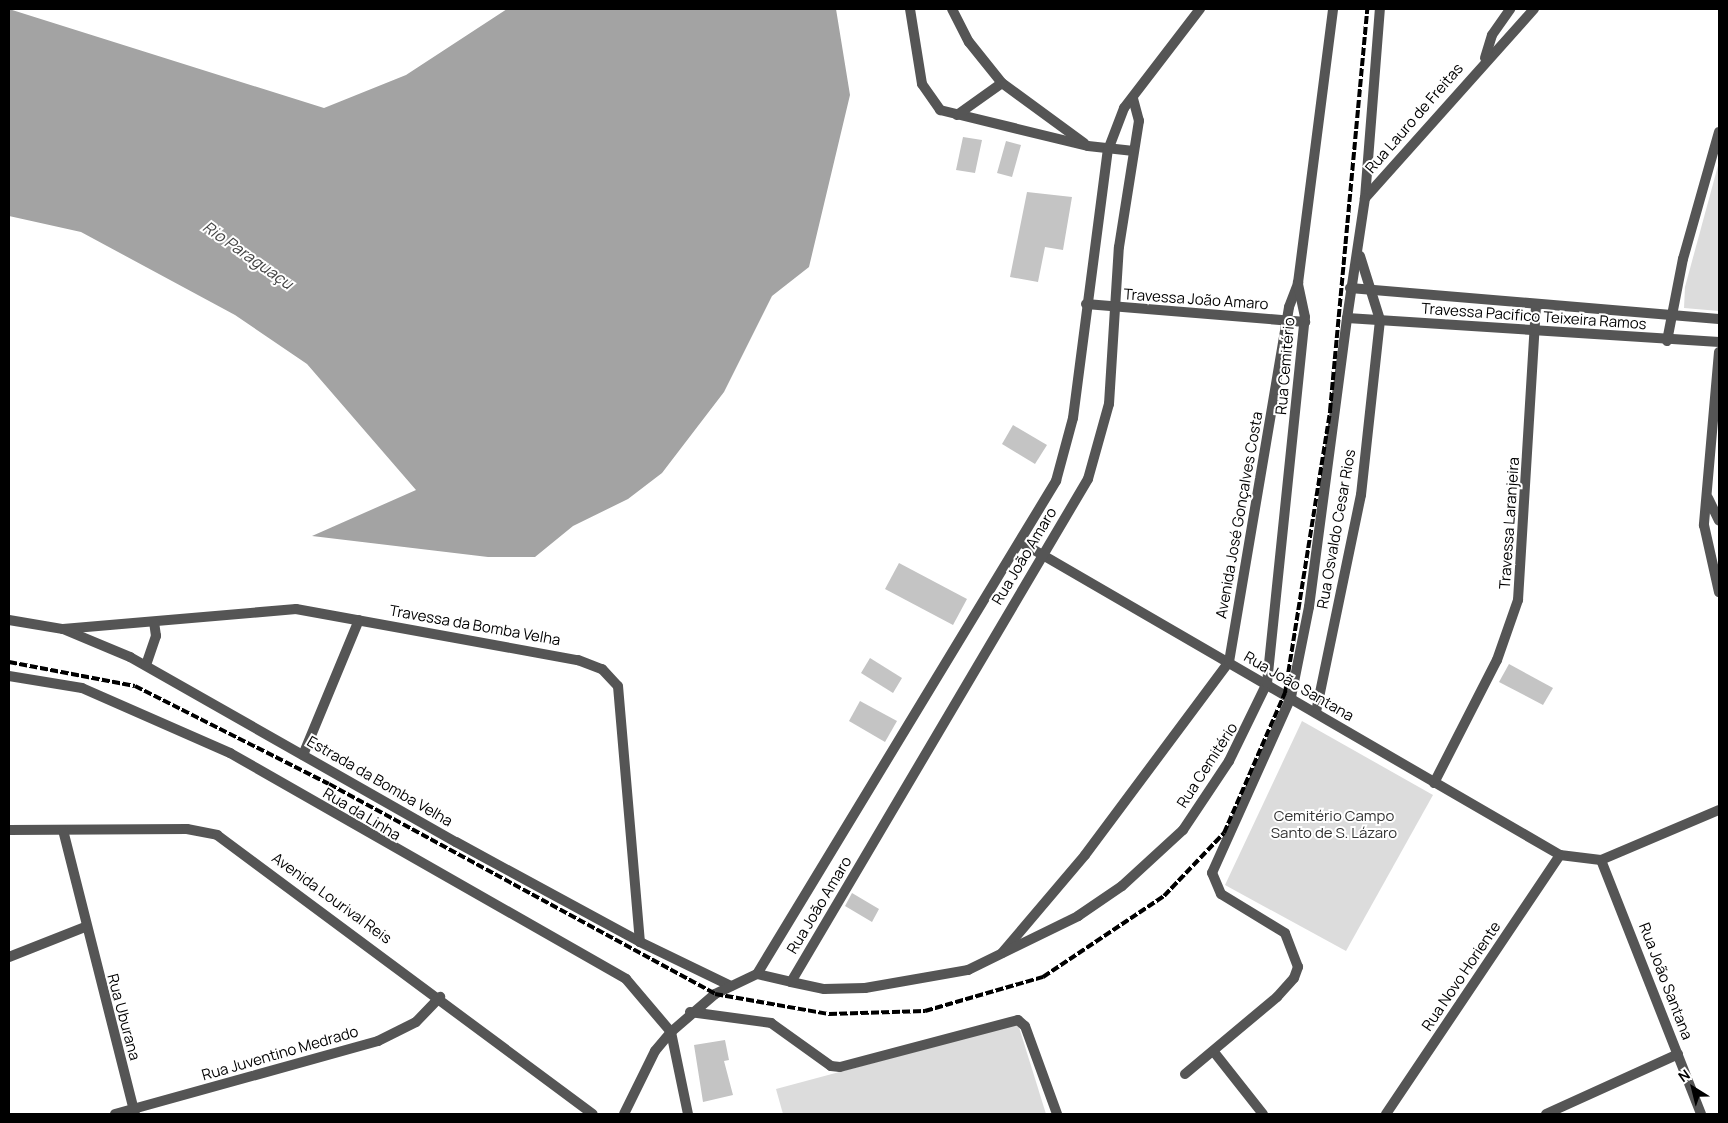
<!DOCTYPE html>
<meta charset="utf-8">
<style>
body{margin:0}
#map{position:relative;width:1728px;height:1123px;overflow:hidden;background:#fff;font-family:Manrope,sans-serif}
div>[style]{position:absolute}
.green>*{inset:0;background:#dcdcdc}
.water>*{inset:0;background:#a3a3a3}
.building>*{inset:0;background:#c4c4c4}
.minor>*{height:10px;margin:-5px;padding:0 5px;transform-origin:5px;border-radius:5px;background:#555}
.tertiary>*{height:10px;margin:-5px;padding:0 5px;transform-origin:5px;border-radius:5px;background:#555}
.rail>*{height:4px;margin-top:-2px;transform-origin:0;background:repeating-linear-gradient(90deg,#000 0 8px,transparent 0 10.5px)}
span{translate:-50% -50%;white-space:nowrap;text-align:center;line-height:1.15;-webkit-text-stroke:4px #fff;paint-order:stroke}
.street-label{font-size:15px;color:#000}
.park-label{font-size:15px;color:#333}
.water-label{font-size:16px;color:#444;font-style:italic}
.frame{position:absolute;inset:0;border:10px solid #000;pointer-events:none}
.north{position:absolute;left:1668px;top:1063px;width:50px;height:50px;-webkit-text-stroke:4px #fff;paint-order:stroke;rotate:324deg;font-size:14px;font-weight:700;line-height:20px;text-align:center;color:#000}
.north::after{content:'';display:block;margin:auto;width:18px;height:22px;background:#000;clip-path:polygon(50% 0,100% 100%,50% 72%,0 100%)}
</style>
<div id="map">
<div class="green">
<div style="clip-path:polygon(1719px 162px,1719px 311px,1684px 308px,1685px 287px)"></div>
<div style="clip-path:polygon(1302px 721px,1433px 795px,1346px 951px,1225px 885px)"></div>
<div style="clip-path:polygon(1018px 1024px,1046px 1114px,783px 1114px,776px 1089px)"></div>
</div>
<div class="water">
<div style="clip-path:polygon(9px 9px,324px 108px,406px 75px,507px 9px,836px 9px,850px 95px,809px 267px,772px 296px,724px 392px,662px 473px,628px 499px,573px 526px,535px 557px,488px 557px,312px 536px,416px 490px,307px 364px,235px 315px,81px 232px,9px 216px)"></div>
</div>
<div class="building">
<div style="clip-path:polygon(963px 137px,982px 140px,975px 173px,956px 170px)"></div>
<div style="clip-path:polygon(1006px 141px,1021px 145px,1012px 177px,997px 173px)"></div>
<div style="clip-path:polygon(1027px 192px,1072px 197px,1063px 250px,1045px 247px,1038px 282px,1010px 277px)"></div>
<div style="clip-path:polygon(1013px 425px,1047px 445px,1035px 464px,1002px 444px)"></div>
<div style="clip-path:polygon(899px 563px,967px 599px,953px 625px,885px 589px)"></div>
<div style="clip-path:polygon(870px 658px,902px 678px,893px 693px,861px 673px)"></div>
<div style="clip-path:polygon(1509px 664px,1553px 688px,1543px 705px,1499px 682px)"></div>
<div style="clip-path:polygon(860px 701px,897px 721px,885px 742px,849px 721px)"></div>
<div style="clip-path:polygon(852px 893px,879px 909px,872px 922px,845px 906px)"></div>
<div style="clip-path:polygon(725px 1040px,729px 1060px,724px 1061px,733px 1095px,703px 1102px,694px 1045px)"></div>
</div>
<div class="minor">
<div style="left:910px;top:9px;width:76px;rotate:80.9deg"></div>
<div style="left:922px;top:84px;width:32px;rotate:55deg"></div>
<div style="left:940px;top:110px;width:152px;rotate:13.7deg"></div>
<div style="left:1088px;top:146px;width:46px;rotate:6.2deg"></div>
<div style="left:952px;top:9px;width:37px;rotate:63deg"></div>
<div style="left:969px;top:42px;width:53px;rotate:51.2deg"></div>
<div style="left:1002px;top:83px;width:102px;rotate:36.2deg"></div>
<div style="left:957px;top:115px;width:55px;rotate:-35.4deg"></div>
<div style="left:1365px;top:198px;width:190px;rotate:-85.5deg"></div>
<div style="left:1086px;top:304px;width:220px;rotate:4.7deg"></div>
<div style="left:1667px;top:341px;width:84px;rotate:-79deg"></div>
<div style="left:1683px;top:259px;width:132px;rotate:-74.2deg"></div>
<div style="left:1022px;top:543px;width:622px;rotate:30.11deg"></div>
<div style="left:1560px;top:855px;width:41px;rotate:7deg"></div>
<div style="left:1601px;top:860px;width:128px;rotate:-23deg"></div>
<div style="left:9px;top:620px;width:55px;rotate:9.5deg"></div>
<div style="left:63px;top:629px;width:73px;rotate:22.7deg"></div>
<div style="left:130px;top:657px;width:375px;rotate:29.6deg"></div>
<div style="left:456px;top:842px;width:209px;rotate:28.5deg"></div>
<div style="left:640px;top:942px;width:101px;rotate:25.8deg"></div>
<div style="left:63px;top:629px;width:234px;rotate:-4.9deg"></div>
<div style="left:296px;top:609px;width:287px;rotate:10.3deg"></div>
<div style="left:578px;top:660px;width:26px;rotate:21deg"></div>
<div style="left:602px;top:669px;width:23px;rotate:47deg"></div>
<div style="left:618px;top:686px;width:257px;rotate:85.1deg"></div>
<div style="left:146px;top:665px;width:31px;rotate:-71deg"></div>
<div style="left:156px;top:636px;width:14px;rotate:-98deg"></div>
<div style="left:9px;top:676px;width:74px;rotate:9.3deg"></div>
<div style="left:82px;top:688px;width:162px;rotate:23.7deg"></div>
<div style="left:230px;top:753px;width:456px;rotate:29.7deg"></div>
<div style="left:626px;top:979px;width:70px;rotate:49.7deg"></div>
<div style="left:671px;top:1032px;width:84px;rotate:78.3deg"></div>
<div style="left:1316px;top:712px;width:222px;rotate:-78.3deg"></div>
<div style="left:1361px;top:495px;width:176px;rotate:-83.8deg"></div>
<div style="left:303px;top:755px;width:146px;rotate:-67.5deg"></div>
<div style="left:1434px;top:783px;width:138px;rotate:-62.9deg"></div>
<div style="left:1497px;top:660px;width:64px;rotate:-70.7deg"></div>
<div style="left:1518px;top:600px;width:294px;rotate:-86.5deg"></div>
<div style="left:9px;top:830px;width:178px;rotate:-0.3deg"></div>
<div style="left:187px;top:829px;width:31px;rotate:11deg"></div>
<div style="left:217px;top:835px;width:468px;rotate:36.6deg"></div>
<div style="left:63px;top:830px;width:293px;rotate:75.8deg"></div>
<div style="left:1601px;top:860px;width:273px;rotate:68.5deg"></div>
<div style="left:1002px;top:953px;width:128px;rotate:-49.7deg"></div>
<div style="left:1085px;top:855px;width:241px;rotate:-53.3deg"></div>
<div style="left:1229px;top:662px;width:360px;rotate:-80.4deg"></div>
<div style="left:1289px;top:307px;width:26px;rotate:-69deg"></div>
<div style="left:1298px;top:283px;width:276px;rotate:-82.7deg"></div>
<div style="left:9px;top:957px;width:82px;rotate:-21.5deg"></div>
<div style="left:791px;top:982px;width:34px;rotate:12deg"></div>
<div style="left:824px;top:989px;width:41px;rotate:-1.4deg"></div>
<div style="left:865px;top:988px;width:105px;rotate:-9.9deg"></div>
<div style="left:968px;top:970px;width:123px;rotate:-26.1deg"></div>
<div style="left:1078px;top:916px;width:53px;rotate:-34.3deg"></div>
<div style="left:1122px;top:886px;width:83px;rotate:-42.6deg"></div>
<div style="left:1183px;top:830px;width:83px;rotate:-56.3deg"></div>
<div style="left:1229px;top:761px;width:87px;rotate:-64deg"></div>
<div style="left:1267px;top:683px;width:368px;rotate:-84.1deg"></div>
<div style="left:1305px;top:317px;width:35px;rotate:-102deg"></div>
<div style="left:690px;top:1012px;width:82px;rotate:7.7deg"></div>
<div style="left:771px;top:1023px;width:74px;rotate:35.6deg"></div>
<div style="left:831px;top:1066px;width:9px;rotate:6deg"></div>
<div style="left:840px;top:1067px;width:184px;rotate:-14.8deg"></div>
<div style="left:1018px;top:1020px;width:9px;rotate:41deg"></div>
<div style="left:1025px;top:1026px;width:94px;rotate:70deg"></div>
<div style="left:1214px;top:1052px;width:79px;rotate:51.7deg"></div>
<div style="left:1185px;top:1074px;width:120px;rotate:-39.9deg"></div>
<div style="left:1277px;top:997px;width:25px;rotate:-48deg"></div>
<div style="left:1294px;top:978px;width:12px;rotate:-70deg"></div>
<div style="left:1298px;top:967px;width:36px;rotate:-111deg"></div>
<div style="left:1285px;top:933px;width:75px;rotate:-148.6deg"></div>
<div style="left:1221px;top:894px;width:23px;rotate:-113deg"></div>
<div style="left:1212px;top:873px;width:193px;rotate:-65.8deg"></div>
<div style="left:1291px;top:697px;width:92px;rotate:-78.7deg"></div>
<div style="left:1309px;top:607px;width:291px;rotate:-82.5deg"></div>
<div style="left:115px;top:1114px;width:273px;rotate:-15.5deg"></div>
<div style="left:378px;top:1041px;width:42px;rotate:-26.6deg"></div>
<div style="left:416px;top:1022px;width:35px;rotate:-46deg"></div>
<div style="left:1386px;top:1114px;width:312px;rotate:-56.1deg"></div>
<div style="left:1546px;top:1114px;width:145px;rotate:-24.4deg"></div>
</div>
<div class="tertiary">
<div style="left:1534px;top:9px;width:254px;rotate:131.8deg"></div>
<div style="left:1365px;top:198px;width:121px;rotate:98.5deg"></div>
<div style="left:1347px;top:318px;width:373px;rotate:3.7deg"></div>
<div style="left:1485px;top:58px;width:24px;rotate:-73deg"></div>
<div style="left:1492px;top:35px;width:32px;rotate:-55deg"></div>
<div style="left:1360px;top:256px;width:67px;rotate:72.6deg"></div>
<div style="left:1350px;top:288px;width:370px;rotate:4.8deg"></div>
<div style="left:1719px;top:352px;width:174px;rotate:95deg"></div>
<div style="left:1704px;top:525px;width:69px;rotate:77.4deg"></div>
<div style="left:1708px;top:498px;width:25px;rotate:64deg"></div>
<div style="left:757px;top:974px;width:577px;rotate:-58.76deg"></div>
<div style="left:1056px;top:481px;width:65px;rotate:-74.9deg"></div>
<div style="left:1073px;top:418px;width:270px;rotate:-82.6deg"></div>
<div style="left:1108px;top:150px;width:45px;rotate:-69.1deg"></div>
<div style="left:1124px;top:108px;width:125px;rotate:-52.5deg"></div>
<div style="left:757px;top:974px;width:35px;rotate:13deg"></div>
<div style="left:791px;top:982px;width:584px;rotate:-59.44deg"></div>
<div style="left:1088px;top:479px;width:78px;rotate:-74.4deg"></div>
<div style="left:1109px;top:404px;width:157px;rotate:-86.4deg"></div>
<div style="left:1119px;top:247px;width:128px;rotate:-81deg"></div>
<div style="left:1139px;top:121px;width:24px;rotate:-105deg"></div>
<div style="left:624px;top:1114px;width:70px;rotate:-63.8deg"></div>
<div style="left:655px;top:1051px;width:25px;rotate:-50deg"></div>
<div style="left:671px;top:1032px;width:58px;rotate:-40.8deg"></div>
<div style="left:715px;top:994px;width:47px;rotate:-25.5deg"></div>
</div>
<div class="rail">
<div style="left:9px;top:662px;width:128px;rotate:10.8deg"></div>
<div style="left:135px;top:686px;width:217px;rotate:26.8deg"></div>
<div style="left:329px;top:784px;width:439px;rotate:28.5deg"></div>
<div style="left:715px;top:994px;width:116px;rotate:10deg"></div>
<div style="left:829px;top:1014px;width:96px;rotate:-1.8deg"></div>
<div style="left:925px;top:1011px;width:123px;rotate:-16.1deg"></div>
<div style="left:1043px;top:977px;width:146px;rotate:-33.8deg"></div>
<div style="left:1164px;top:896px;width:87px;rotate:-46.4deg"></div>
<div style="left:1224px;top:833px;width:153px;rotate:-66.5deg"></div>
<div style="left:1285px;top:693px;width:286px;rotate:-80.9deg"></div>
<div style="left:1330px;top:411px;width:404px;rotate:-84.7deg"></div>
</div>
<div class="street-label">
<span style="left:1414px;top:118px;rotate:-49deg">Rua Lauro de Freitas</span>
<span style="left:1196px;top:299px;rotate:4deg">Travessa João Amaro</span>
<span style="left:1534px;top:316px;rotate:4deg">Travessa Pacifico Teixeira Ramos</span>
<span style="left:1285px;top:366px;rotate:-85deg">Rua Cemitério</span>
<span style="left:1239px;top:515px;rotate:-80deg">Avenida José Gonçalves Costa</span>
<span style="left:1509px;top:523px;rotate:-86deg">Travessa Laranjeira</span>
<span style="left:1336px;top:529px;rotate:-80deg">Rua Osvaldo Cesar Rios</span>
<span style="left:1024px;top:556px;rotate:-59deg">Rua João Amaro</span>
<span style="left:475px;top:625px;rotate:10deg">Travessa da Bomba Velha</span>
<span style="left:1299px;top:686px;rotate:30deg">Rua João Santana</span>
<span style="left:1207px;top:765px;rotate:-57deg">Rua Cemitério</span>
<span style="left:380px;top:781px;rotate:30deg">Estrada da Bomba Velha</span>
<span style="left:362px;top:814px;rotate:31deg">Rua da Linha</span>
<span style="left:332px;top:898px;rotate:36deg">Avenida Lourival Reis</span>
<span style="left:819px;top:905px;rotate:-59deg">Rua João Amaro</span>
<span style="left:1461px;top:976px;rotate:-56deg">Rua Novo Horiente</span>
<span style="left:1666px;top:981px;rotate:69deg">Rua João Santana</span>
<span style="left:124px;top:1017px;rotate:75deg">Rua Uburana</span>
<span style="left:280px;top:1053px;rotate:-16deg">Rua Juventino Medrado</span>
</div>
<div class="park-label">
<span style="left:1334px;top:824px">Cemitério Campo<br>Santo de S. Lázaro</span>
</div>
<div class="water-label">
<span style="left:248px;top:255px;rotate:35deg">Rio Paraguaçu</span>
</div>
<div class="frame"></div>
<div class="north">N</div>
</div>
